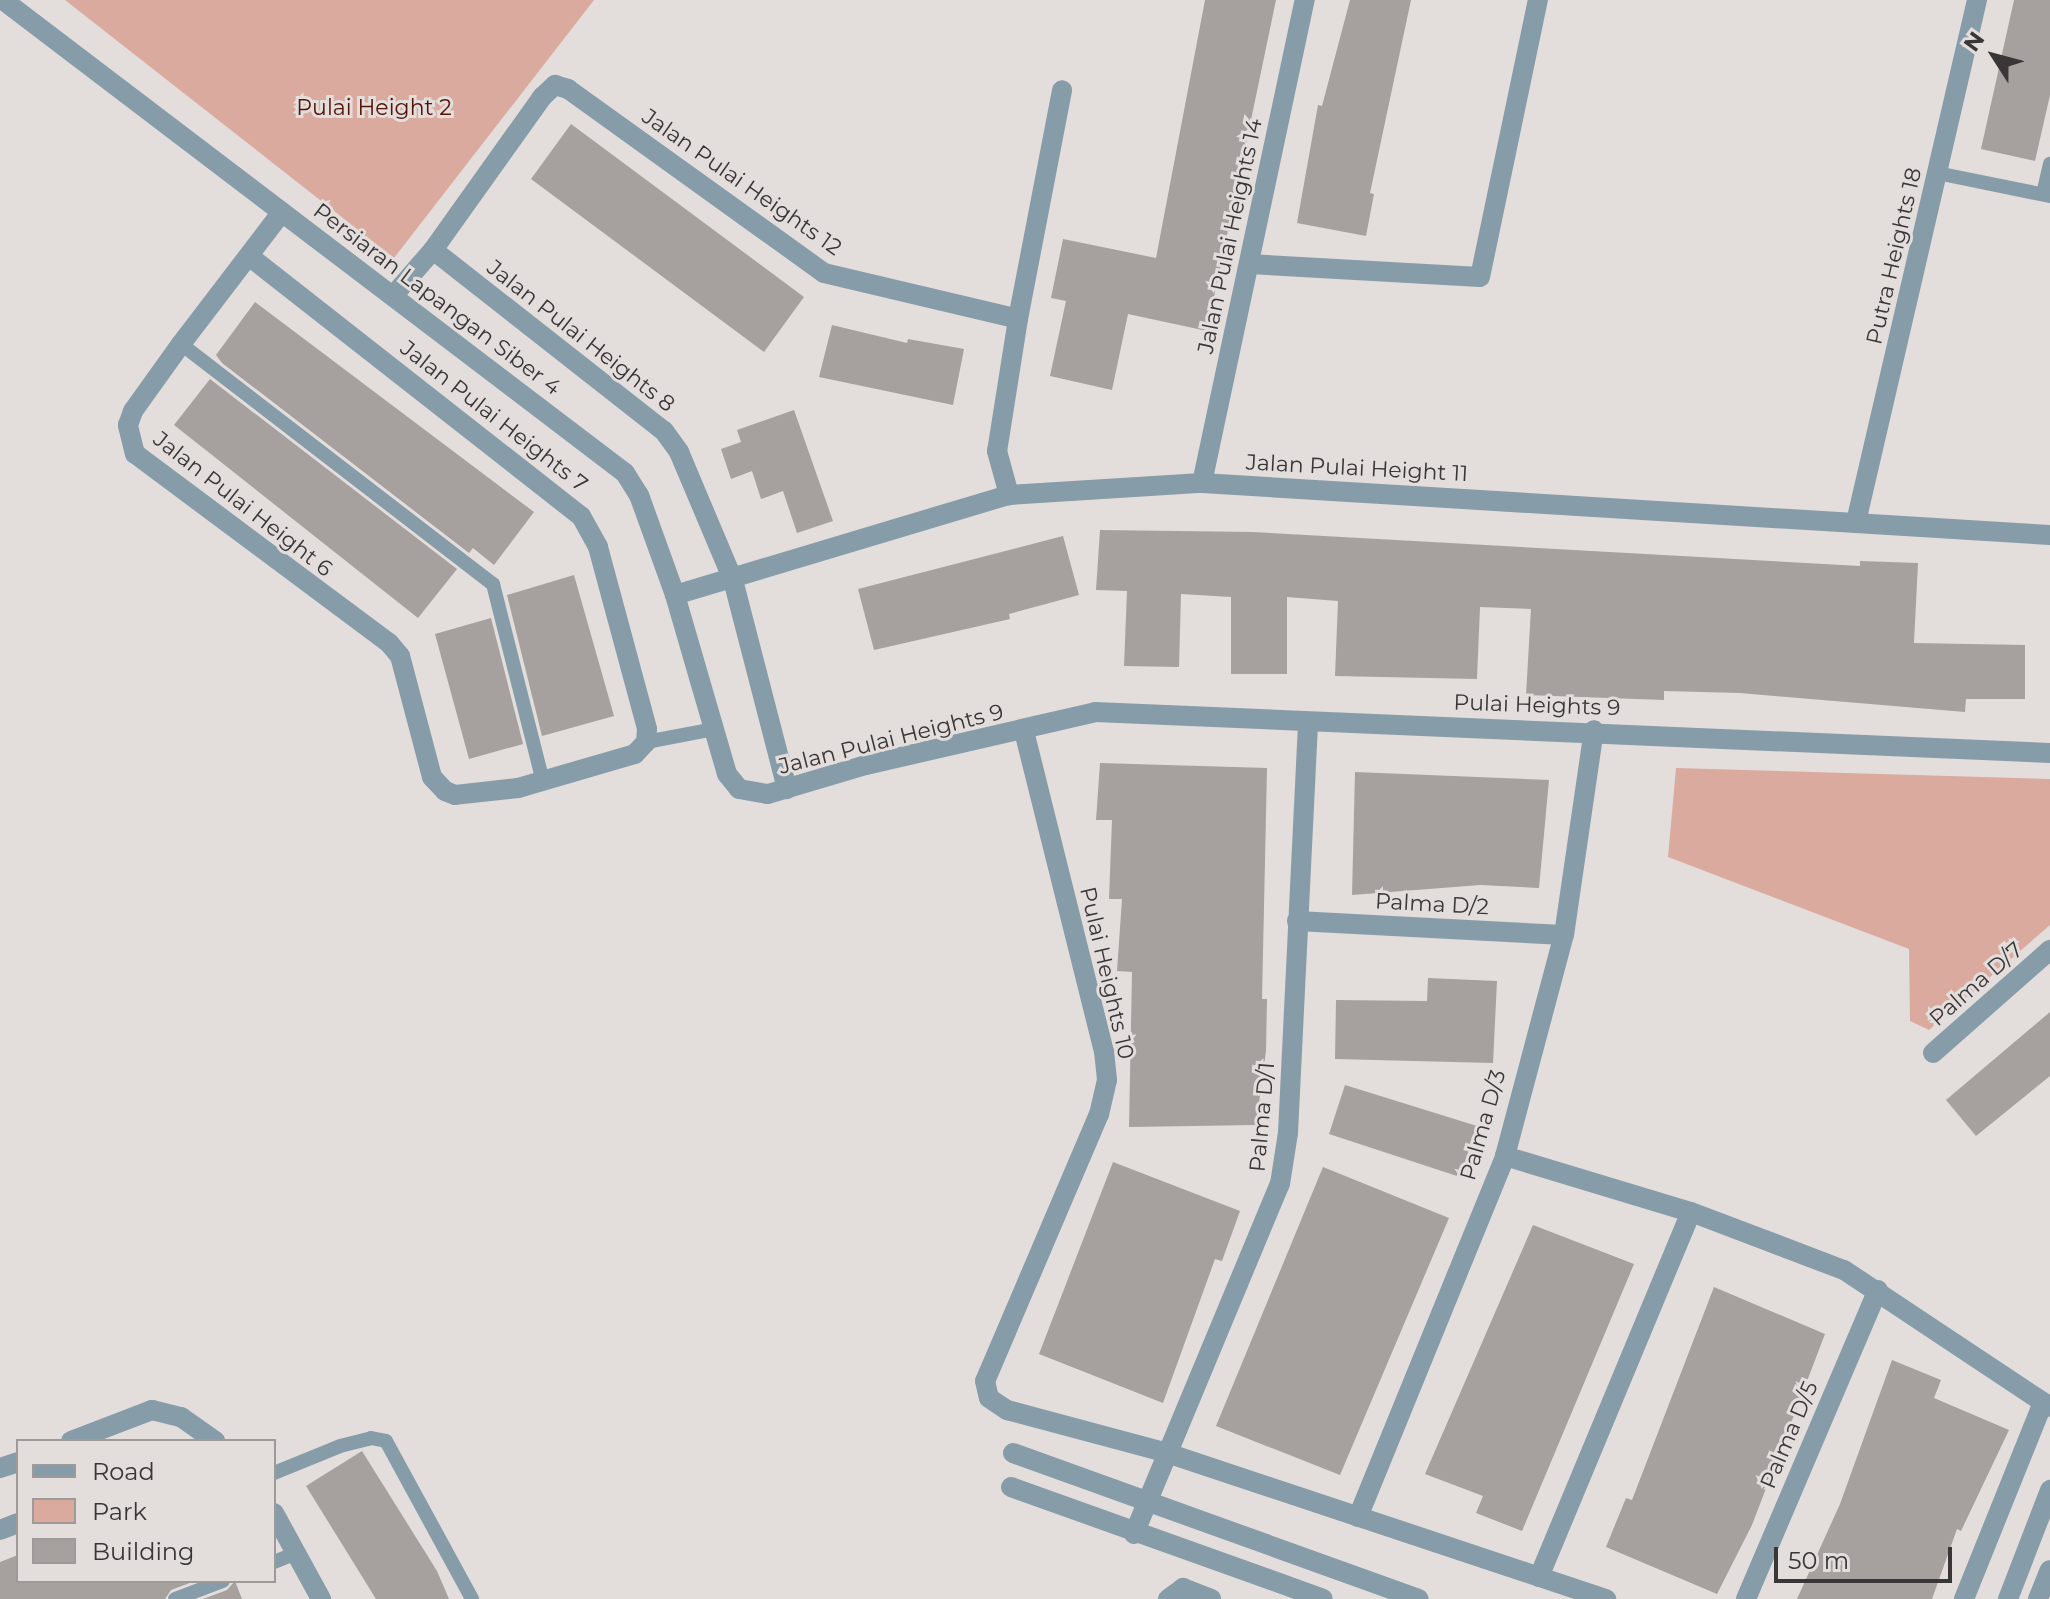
<!DOCTYPE html>
<style>
body{margin:0}
#map{position:relative;width:2050px;height:1599px;overflow:hidden;background:#e3dddc;font-family:Montserrat,sans-serif}
div>[style]{position:absolute}
.green>*{inset:0;background:#dbaa9f}
.building>*{inset:0;background:#a6a09f}
.service>*{height:14px;margin:-7px;padding:0 7px;transform-origin:7px;border-radius:7px;background:#879ca9}
.minor>*{height:20px;margin:-10px;padding:0 10px;transform-origin:10px;border-radius:10px;background:#879ca9}
.tertiary>*{height:20px;margin:-10px;padding:0 10px;transform-origin:10px;border-radius:10px;background:#879ca9}
span{translate:-50% -50%;white-space:nowrap;text-align:center;line-height:1.15;-webkit-text-stroke:6px #e3dddc;paint-order:stroke}
.park-label{font-size:22px;color:#551306}
.street-label{font-size:22px;color:#383636}
.legend{position:absolute;left:16px;top:1439px;width:260px;height:144px;box-sizing:border-box;background:#e3dddc;border:2px solid #9f9a9a;margin:0;padding:10px 14px;list-style:none;font-size:24px;color:#383636}
.legend li{display:flex;align-items:center;gap:16px;height:40px}
.legend b{width:40px;border:2px solid #9f9a9a}
.north{position:absolute;left:1954px;top:16px;width:80px;height:80px;-webkit-text-stroke:6px #e3dddc;paint-order:stroke;rotate:306deg;font-size:22px;font-weight:700;line-height:32px;text-align:center;color:#383636}
.north::after{content:'';display:block;margin:auto;width:28px;height:36px;background:#383636;clip-path:polygon(50% 0,100% 100%,50% 72%,0 100%)}
.scale{position:absolute;left:1774px;top:1547px;width:178px;height:36px;box-sizing:border-box;border:4px solid #383636;border-top:0;padding-left:10px;font-size:24px;line-height:28px;white-space:nowrap;color:#383636;-webkit-text-stroke:6px #e3dddc;paint-order:stroke}
</style>
<div id="map">
<div class="green">
<div style="clip-path:polygon(65px 0,594px 0,394px 258px)"></div>
<div style="clip-path:polygon(1676px 768px,2050px 779px,2050px 925px,1929px 1030px,1910px 1021px,1909px 949px,1668px 857px)"></div>
</div>
<div class="building">
<div style="clip-path:polygon(1205px 0,1276px 0,1207px 331px,1128px 314px,1112px 390px,1050px 376px,1066px 301px,1051px 298px,1063px 239px,1156px 258px)"></div>
<div style="clip-path:polygon(1350px 0,1411px 0,1370px 193px,1374px 194px,1366px 236px,1297px 223px,1318px 105px,1322px 106px)"></div>
<div style="clip-path:polygon(2014px 0,2050px 0,2050px 95px,2035px 161px,1981px 149px)"></div>
<div style="clip-path:polygon(571px 124px,804px 297px,764px 352px,531px 179px)"></div>
<div style="clip-path:polygon(255px 302px,534px 512px,494px 565px,473px 548px,469px 553px,222px 363px,216px 355px)"></div>
<div style="clip-path:polygon(832px 325px,907px 343px,908px 339px,964px 349px,953px 405px,819px 377px)"></div>
<div style="clip-path:polygon(210px 379px,457px 569px,418px 618px,174px 425px)"></div>
<div style="clip-path:polygon(794px 410px,833px 521px,797px 533px,783px 491px,761px 499px,752px 471px,731px 479px,721px 449px,741px 442px,737px 430px)"></div>
<div style="clip-path:polygon(1100px 530px,1252px 532px,1860px 566px,1860px 561px,1918px 563px,1914px 643px,2025px 645px,2025px 699px,1966px 699px,1965px 712px,1740px 693px,1664px 691px,1664px 700px,1526px 695px,1531px 609px,1480px 607px,1477px 679px,1335px 676px,1338px 601px,1287px 597px,1287px 674px,1231px 674px,1231px 597px,1181px 594px,1179px 667px,1124px 666px,1127px 591px,1096px 590px)"></div>
<div style="clip-path:polygon(1063px 536px,1079px 595px,1009px 614px,1010px 619px,874px 650px,858px 589px)"></div>
<div style="clip-path:polygon(574px 575px,614px 716px,542px 736px,507px 595px)"></div>
<div style="clip-path:polygon(491px 618px,523px 744px,469px 759px,435px 634px)"></div>
<div style="clip-path:polygon(1100px 763px,1267px 768px,1262px 999px,1267px 999px,1266px 1051px,1256px 1125px,1129px 1127px,1132px 972px,1117px 971px,1122px 899px,1109px 899px,1112px 820px,1096px 820px)"></div>
<div style="clip-path:polygon(1355px 772px,1549px 780px,1539px 888px,1480px 885px,1352px 895px)"></div>
<div style="clip-path:polygon(1428px 978px,1497px 981px,1493px 1063px,1335px 1059px,1336px 1000px,1427px 1001px)"></div>
<div style="clip-path:polygon(2050px 1012px,2050px 1076px,1976px 1136px,1946px 1100px)"></div>
<div style="clip-path:polygon(1345px 1085px,1477px 1126px,1460px 1177px,1329px 1134px)"></div>
<div style="clip-path:polygon(1113px 1162px,1240px 1211px,1222px 1261px,1215px 1259px,1163px 1403px,1039px 1354px)"></div>
<div style="clip-path:polygon(1323px 1167px,1449px 1218px,1340px 1475px,1216px 1426px)"></div>
<div style="clip-path:polygon(1533px 1225px,1634px 1264px,1522px 1531px,1476px 1513px,1483px 1496px,1425px 1474px)"></div>
<div style="clip-path:polygon(1714px 1287px,1825px 1334px,1752px 1525px,1717px 1594px,1606px 1547px,1626px 1498px,1632px 1500px)"></div>
<div style="clip-path:polygon(1892px 1360px,1941px 1380px,1934px 1398px,2009px 1430px,1961px 1531px,1957px 1529px,1932px 1599px,1797px 1599px,1840px 1504px)"></div>
<div style="clip-path:polygon(362px 1451px,437px 1571px,449px 1599px,376px 1599px,306px 1486px)"></div>
<div style="clip-path:polygon(18px 1555px,18px 1581px,195px 1581px,171px 1590px,165px 1599px,0 1599px,0 1562px)"></div>
<div style="clip-path:polygon(235px 1581px,242px 1599px,203px 1599px,227px 1590px)"></div>
</div>
<div class="service">
<div style="left:1937px;top:173px;width:115px;rotate:11.5deg"></div>
<div style="left:2043px;top:194px;width:31px;rotate:-77deg"></div>
<div style="left:181px;top:344px;width:394px;rotate:37.6deg"></div>
<div style="left:493px;top:584px;width:203px;rotate:75.8deg"></div>
<div style="left:646px;top:742px;width:69px;rotate:-10.8deg"></div>
<div style="left:274px;top:1473px;width:71px;rotate:-22.2deg"></div>
<div style="left:340px;top:1446px;width:32px;rotate:-14deg"></div>
<div style="left:371px;top:1438px;width:15px;rotate:11deg"></div>
<div style="left:386px;top:1441px;width:180px;rotate:61.4deg"></div>
<div style="left:274px;top:1562px;width:24px;rotate:-22deg"></div>
<div style="left:175px;top:1599px;width:51px;rotate:-20.6deg"></div>
</div>
<div class="minor">
<div style="left:3px;top:0;width:781px;rotate:37.25deg"></div>
<div style="left:625px;top:473px;width:26px;rotate:58deg"></div>
<div style="left:639px;top:495px;width:106px;rotate:70.2deg"></div>
<div style="left:675px;top:595px;width:186px;rotate:73.8deg"></div>
<div style="left:727px;top:774px;width:19px;rotate:51deg"></div>
<div style="left:739px;top:789px;width:29px;rotate:10deg"></div>
<div style="left:768px;top:794px;width:102px;rotate:-16.5deg"></div>
<div style="left:866px;top:765px;width:235px;rotate:-13deg"></div>
<div style="left:1095px;top:712px;width:956px;rotate:2.46deg"></div>
<div style="left:433px;top:250px;width:293px;rotate:38.1deg"></div>
<div style="left:664px;top:431px;width:26px;rotate:54deg"></div>
<div style="left:679px;top:452px;width:139px;rotate:67.1deg"></div>
<div style="left:733px;top:580px;width:216px;rotate:75.5deg"></div>
<div style="left:249px;top:256px;width:422px;rotate:38.1deg"></div>
<div style="left:581px;top:516px;width:35px;rotate:61deg"></div>
<div style="left:598px;top:547px;width:188px;rotate:74.9deg"></div>
<div style="left:647px;top:729px;width:13px;rotate:94deg"></div>
<div style="left:646px;top:742px;width:16px;rotate:133deg"></div>
<div style="left:635px;top:754px;width:122px;rotate:163.8deg"></div>
<div style="left:518px;top:788px;width:63px;rotate:173.7deg"></div>
<div style="left:455px;top:795px;width:11px;rotate:-158deg"></div>
<div style="left:445px;top:791px;width:19px;rotate:-133deg"></div>
<div style="left:432px;top:777px;width:125px;rotate:-104.8deg"></div>
<div style="left:400px;top:656px;width:17px;rotate:-130deg"></div>
<div style="left:389px;top:643px;width:317px;rotate:-143.3deg"></div>
<div style="left:135px;top:454px;width:30px;rotate:-104deg"></div>
<div style="left:128px;top:425px;width:15px;rotate:-70deg"></div>
<div style="left:133px;top:411px;width:82px;rotate:-54.4deg"></div>
<div style="left:181px;top:344px;width:166px;rotate:-52.6deg"></div>
<div style="left:1249px;top:264px;width:231px;rotate:3.2deg"></div>
<div style="left:1480px;top:277px;width:283px;rotate:-78.2deg"></div>
<div style="left:393px;top:296px;width:61px;rotate:-49deg"></div>
<div style="left:433px;top:250px;width:188px;rotate:-54.5deg"></div>
<div style="left:542px;top:97px;width:18px;rotate:-43deg"></div>
<div style="left:555px;top:85px;width:14px;rotate:17deg"></div>
<div style="left:568px;top:89px;width:315px;rotate:35.7deg"></div>
<div style="left:824px;top:273px;width:199px;rotate:13.3deg"></div>
<div style="left:1018px;top:319px;width:134px;rotate:99deg"></div>
<div style="left:997px;top:451px;width:46px;rotate:74.7deg"></div>
<div style="left:1018px;top:319px;width:233px;rotate:-79.1deg"></div>
<div style="left:1202px;top:483px;width:494px;rotate:-78deg"></div>
<div style="left:1856px;top:522px;width:536px;rotate:-76.95deg"></div>
<div style="left:675px;top:595px;width:349px;rotate:-16.7deg"></div>
<div style="left:1009px;top:495px;width:193px;rotate:-3.6deg"></div>
<div style="left:1202px;top:483px;width:850px;rotate:3.51deg"></div>
<div style="left:1024px;top:731px;width:330px;rotate:76deg"></div>
<div style="left:1104px;top:1051px;width:29px;rotate:84deg"></div>
<div style="left:1107px;top:1080px;width:35px;rotate:103deg"></div>
<div style="left:1099px;top:1114px;width:290px;rotate:113.1deg"></div>
<div style="left:985px;top:1381px;width:17px;rotate:77deg"></div>
<div style="left:989px;top:1398px;width:22px;rotate:34deg"></div>
<div style="left:1007px;top:1410px;width:166px;rotate:15deg"></div>
<div style="left:1167px;top:1453px;width:463px;rotate:18.4deg"></div>
<div style="left:1297px;top:921px;width:267px;rotate:3deg"></div>
<div style="left:1933px;top:1053px;width:156px;rotate:-41.4deg"></div>
<div style="left:1505px;top:1156px;width:194px;rotate:16.8deg"></div>
<div style="left:1691px;top:1212px;width:164px;rotate:20.8deg"></div>
<div style="left:1844px;top:1270px;width:247px;rotate:33.6deg"></div>
<div style="left:71px;top:1441px;width:87px;rotate:-20.9deg"></div>
<div style="left:152px;top:1410px;width:30px;rotate:14deg"></div>
<div style="left:181px;top:1417px;width:42px;rotate:35.2deg"></div>
<div style="left:1013px;top:1453px;width:431px;rotate:19.8deg"></div>
<div style="left:0;top:1468px;width:19px;rotate:-18deg"></div>
<div style="left:1011px;top:1487px;width:331px;rotate:19.7deg"></div>
<div style="left:274px;top:1513px;width:98px;rotate:61.3deg"></div>
<div style="left:1358px;top:1517px;width:390px;rotate:-67.8deg"></div>
<div style="left:1505px;top:1156px;width:229px;rotate:-75.1deg"></div>
<div style="left:1564px;top:935px;width:207px;rotate:-81.7deg"></div>
<div style="left:0;top:1530px;width:19px;rotate:-21deg"></div>
<div style="left:1134px;top:1534px;width:379px;rotate:-67.4deg"></div>
<div style="left:1280px;top:1184px;width:52px;rotate:-81.1deg"></div>
<div style="left:1288px;top:1133px;width:410px;rotate:-87.2deg"></div>
<div style="left:1539px;top:1577px;width:395px;rotate:-67.4deg"></div>
<div style="left:1168px;top:1599px;width:19px;rotate:-36deg"></div>
<div style="left:1183px;top:1588px;width:30px;rotate:21deg"></div>
<div style="left:1746px;top:1599px;width:336px;rotate:-66.9deg"></div>
<div style="left:1964px;top:1599px;width:212px;rotate:-68.1deg"></div>
</div>
<div class="tertiary">
<div style="left:2008px;top:1599px;width:117px;rotate:-68.9deg"></div>
<div style="left:2038px;top:1599px;width:31px;rotate:-68deg"></div>
</div>
<div class="park-label">
<span style="left:374px;top:108px">Pulai Height 2</span>
</div>
<div class="street-label">
<span style="left:742px;top:182px;rotate:35deg">Jalan Pulai Heights 12</span>
<span style="left:1230px;top:236px;rotate:-78deg">Jalan Pulai Heights 14</span>
<span style="left:1894px;top:256px;rotate:-77deg">Putra Heights 18</span>
<span style="left:437px;top:299px;rotate:37deg">Persiaran Lapangan Siber 4</span>
<span style="left:581px;top:336px;rotate:38deg">Jalan Pulai Heights 8</span>
<span style="left:494px;top:416px;rotate:38deg">Jalan Pulai Heights 7</span>
<span style="left:1357px;top:468px;rotate:3deg">Jalan Pulai Height 11</span>
<span style="left:243px;top:504px;rotate:38deg">Jalan Pulai Height 6</span>
<span style="left:1537px;top:705px;rotate:2deg">Pulai Heights 9</span>
<span style="left:891px;top:739px;rotate:-14deg">Jalan Pulai Heights 9</span>
<span style="left:1432px;top:904px;rotate:3deg">Palma D/2</span>
<span style="left:1107px;top:973px;rotate:77deg">Pulai Heights 10</span>
<span style="left:1976px;top:984px;rotate:-41deg">Palma D/7</span>
<span style="left:1262px;top:1117px;rotate:-85deg">Palma D/1</span>
<span style="left:1483px;top:1125px;rotate:-74deg">Palma D/3</span>
<span style="left:1789px;top:1435px;rotate:-67deg">Palma D/5</span>
</div>
<ul class="legend">
<li><b style="height:10px;background:#879ca9"></b>Road</li>
<li><b style="height:22px;background:#dbaa9f"></b>Park</li>
<li><b style="height:22px;background:#a6a09f"></b>Building</li>
</ul>
<div class="north">N</div>
<div class="scale">50 m</div>
</div>
